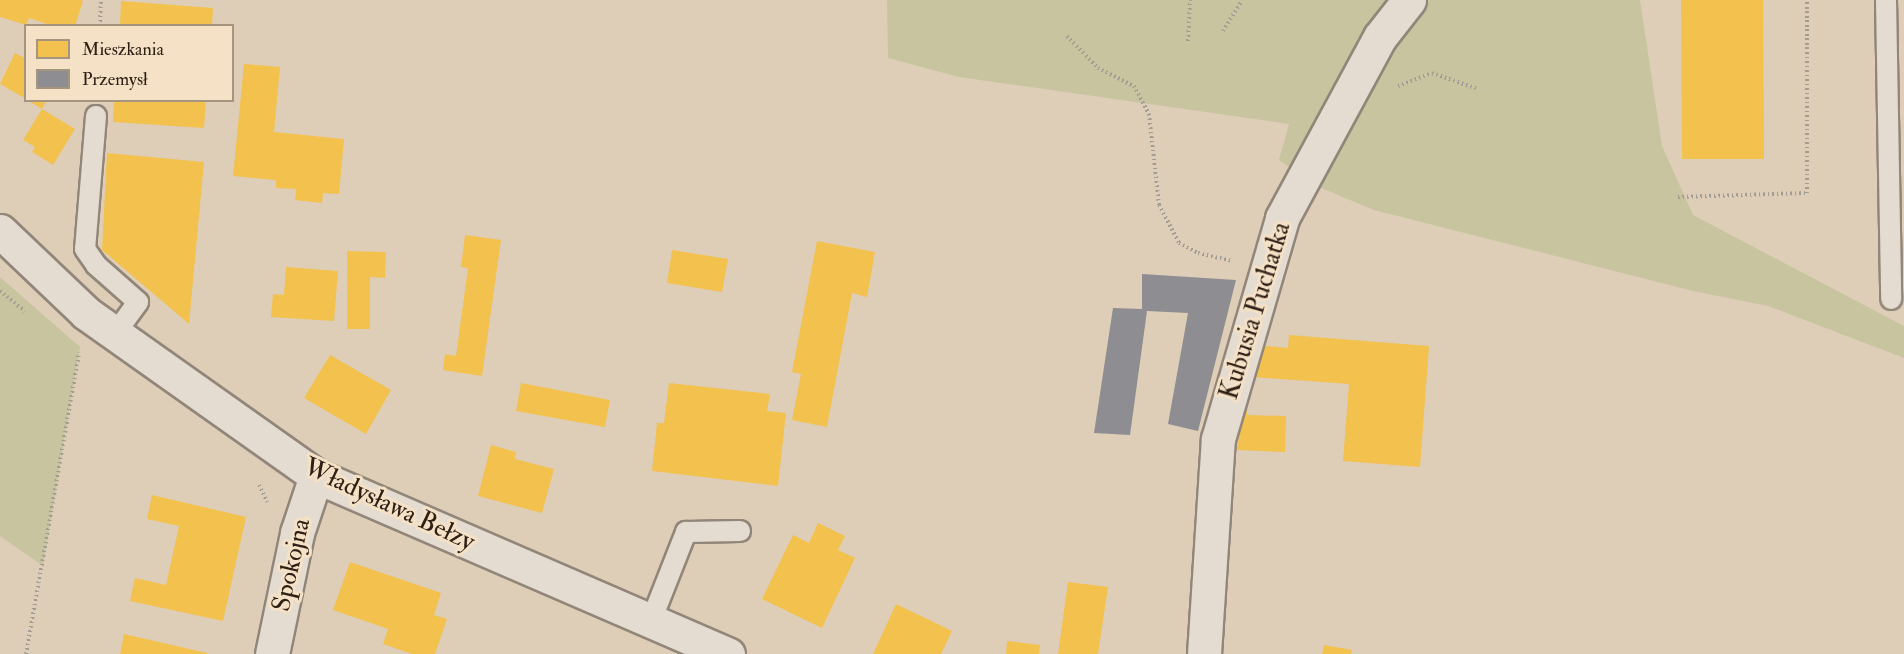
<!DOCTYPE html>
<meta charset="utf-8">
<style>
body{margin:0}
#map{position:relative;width:1904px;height:654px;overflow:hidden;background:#deceb8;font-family:"IM FELL Double Pica",serif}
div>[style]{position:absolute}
.green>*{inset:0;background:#c8c49f}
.homes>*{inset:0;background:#f2c14e}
.industry>*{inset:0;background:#8d8d92}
.path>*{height:4px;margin-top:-2px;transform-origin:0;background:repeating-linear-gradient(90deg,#a39c93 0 1.5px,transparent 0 4.5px)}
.roads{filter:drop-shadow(2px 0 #928679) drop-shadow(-2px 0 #928679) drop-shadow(0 2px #928679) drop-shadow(0 -2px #928679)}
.lane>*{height:20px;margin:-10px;padding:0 10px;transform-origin:10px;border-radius:10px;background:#e4dcd1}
.street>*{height:33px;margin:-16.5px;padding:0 16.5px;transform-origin:16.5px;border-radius:16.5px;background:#e4dcd1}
span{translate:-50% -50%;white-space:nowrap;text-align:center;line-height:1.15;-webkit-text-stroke:6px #f4e1c6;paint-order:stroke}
.street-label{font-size:26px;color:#2f2016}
.legend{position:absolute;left:24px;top:24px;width:210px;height:78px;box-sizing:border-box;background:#f4e1c6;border:2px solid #a59480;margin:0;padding:8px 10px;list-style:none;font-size:18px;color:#2f2016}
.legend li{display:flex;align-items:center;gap:12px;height:30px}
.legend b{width:30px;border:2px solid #a59480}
</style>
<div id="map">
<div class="green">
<div style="clip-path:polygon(887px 0,1640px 0,1662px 146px,1693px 215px,1904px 326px,1904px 358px,1768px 306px,1693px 291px,1374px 210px,1321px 188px,1279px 160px,1289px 124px,959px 77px,888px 58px)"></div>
<div style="clip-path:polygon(0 277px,80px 347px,43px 566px,0 536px)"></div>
</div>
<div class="homes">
<div style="clip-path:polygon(0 0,80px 0,83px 1px,75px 26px,53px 26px,29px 18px,26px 25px,0 17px)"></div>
<div style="clip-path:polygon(1681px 0,1763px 0,1764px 159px,1682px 159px)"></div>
<div style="clip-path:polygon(121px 1px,213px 8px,212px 26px,120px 26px)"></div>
<div style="clip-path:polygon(15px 53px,26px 59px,26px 99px,0 84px)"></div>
<div style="clip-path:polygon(244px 64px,280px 67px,274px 132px,344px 139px,339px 194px,323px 193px,322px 203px,295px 200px,296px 189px,276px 188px,276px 180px,233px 176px)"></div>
<div style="clip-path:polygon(27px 100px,47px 100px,42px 109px)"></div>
<div style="clip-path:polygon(114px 100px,206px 100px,204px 128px,113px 122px)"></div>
<div style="clip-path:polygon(42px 109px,75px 129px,53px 165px,32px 152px,35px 147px,23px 140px)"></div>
<div style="clip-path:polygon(107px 153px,204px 162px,189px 324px,102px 250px)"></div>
<div style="clip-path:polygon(465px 235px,501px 240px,482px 376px,443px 370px,445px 354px,456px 356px,468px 268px,461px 267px)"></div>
<div style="clip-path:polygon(817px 241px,875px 252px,867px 297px,852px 293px,827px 427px,792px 420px,801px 374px,792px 372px)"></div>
<div style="clip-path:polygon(672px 250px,728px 259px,722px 292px,667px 283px)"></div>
<div style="clip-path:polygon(347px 251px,386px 252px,385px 278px,370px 277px,370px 329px,347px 329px)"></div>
<div style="clip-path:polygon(286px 267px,338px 271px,334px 321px,271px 317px,273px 294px,284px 295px)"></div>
<div style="clip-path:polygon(1289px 335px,1429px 346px,1420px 467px,1343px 461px,1349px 384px,1252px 377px,1255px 345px,1288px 348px)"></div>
<div style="clip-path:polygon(330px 355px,391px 390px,366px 434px,304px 398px)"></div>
<div style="clip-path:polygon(521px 383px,610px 400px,605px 427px,516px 411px)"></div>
<div style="clip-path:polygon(669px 383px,770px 394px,767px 411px,786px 413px,778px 486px,652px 471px,657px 423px,664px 423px)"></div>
<div style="clip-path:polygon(1243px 411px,1247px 411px,1247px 415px,1286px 416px,1285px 452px,1237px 450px)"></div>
<div style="clip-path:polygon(491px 445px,516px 452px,515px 459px,554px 469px,542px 513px,478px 496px)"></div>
<div style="clip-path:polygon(152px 495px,246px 517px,223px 621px,130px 601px,135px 578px,166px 585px,179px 526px,147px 519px)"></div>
<div style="clip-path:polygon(818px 523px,845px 536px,838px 550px,855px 558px,822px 628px,762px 599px,793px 535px,809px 543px)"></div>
<div style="clip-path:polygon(350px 562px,441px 593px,434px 615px,447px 619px,435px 654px,412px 654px,383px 644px,388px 629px,333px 610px)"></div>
<div style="clip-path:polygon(1068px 582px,1108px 587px,1098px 654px,1058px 654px)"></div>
<div style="clip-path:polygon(896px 604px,952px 631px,941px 654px,873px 654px)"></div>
<div style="clip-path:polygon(124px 634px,207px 653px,207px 654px,120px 654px)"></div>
<div style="clip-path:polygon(1007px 641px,1040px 645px,1039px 654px,1006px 654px)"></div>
<div style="clip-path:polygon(1324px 645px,1352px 650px,1351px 654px,1322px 654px)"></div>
</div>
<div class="industry">
<div style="clip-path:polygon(1142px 274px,1236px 280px,1198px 431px,1168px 424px,1188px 313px,1147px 311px,1130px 435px,1094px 433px,1113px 308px,1142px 309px)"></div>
</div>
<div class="path">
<div style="left:100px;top:26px;width:26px;rotate:-88deg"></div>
<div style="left:1223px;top:31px;width:36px;rotate:-58deg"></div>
<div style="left:1067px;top:36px;width:45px;rotate:45.9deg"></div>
<div style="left:1098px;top:68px;width:40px;rotate:26.6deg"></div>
<div style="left:1134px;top:86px;width:32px;rotate:62deg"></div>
<div style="left:1149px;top:114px;width:92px;rotate:83.7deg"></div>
<div style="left:1159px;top:205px;width:43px;rotate:62.2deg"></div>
<div style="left:1179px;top:243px;width:21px;rotate:28deg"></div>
<div style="left:1198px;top:253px;width:35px;rotate:13deg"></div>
<div style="left:1188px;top:41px;width:41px;rotate:-87.2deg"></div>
<div style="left:1398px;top:86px;width:36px;rotate:-21deg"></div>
<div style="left:1432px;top:73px;width:49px;rotate:19.2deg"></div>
<div style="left:1678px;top:197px;width:129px;rotate:-1.8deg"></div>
<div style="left:1807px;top:193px;width:193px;rotate:-90deg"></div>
<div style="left:0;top:291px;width:32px;rotate:39deg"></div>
<div style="left:259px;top:485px;width:19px;rotate:65deg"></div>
<div style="left:26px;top:654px;width:306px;rotate:-80deg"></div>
</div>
<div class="roads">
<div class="lane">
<div style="left:1886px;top:0;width:299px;rotate:89deg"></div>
<div style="left:96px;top:116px;width:133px;rotate:94.7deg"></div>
<div style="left:85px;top:249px;width:19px;rotate:55deg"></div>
<div style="left:96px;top:265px;width:56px;rotate:41.4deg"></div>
<div style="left:138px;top:302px;width:39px;rotate:126deg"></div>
<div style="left:651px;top:621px;width:96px;rotate:-68.5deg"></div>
<div style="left:686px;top:532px;width:54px;rotate:-1.1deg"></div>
</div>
<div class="street">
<div style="left:0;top:231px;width:119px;rotate:43.6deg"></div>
<div style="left:86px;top:313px;width:282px;rotate:35.3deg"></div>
<div style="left:316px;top:476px;width:449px;rotate:23.4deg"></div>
<div style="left:272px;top:654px;width:124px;rotate:-78.3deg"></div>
<div style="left:297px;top:533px;width:60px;rotate:-71.6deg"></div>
<div style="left:1204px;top:654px;width:215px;rotate:-86.3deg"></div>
<div style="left:1218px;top:439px;width:230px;rotate:-73.8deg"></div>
<div style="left:1282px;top:218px;width:206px;rotate:-61.6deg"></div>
<div style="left:1380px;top:37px;width:47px;rotate:-51.9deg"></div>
</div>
</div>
<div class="street-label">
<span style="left:1256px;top:311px;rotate:-73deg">Kubusia Puchatka</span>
<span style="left:389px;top:505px;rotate:25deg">Władysława Bełzy</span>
<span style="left:292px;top:565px;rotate:-77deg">Spokojna</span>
</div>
<ul class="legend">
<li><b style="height:16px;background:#f2c14e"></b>Mieszkania</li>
<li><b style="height:16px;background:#8d8d92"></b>Przemysł</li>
</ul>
</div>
